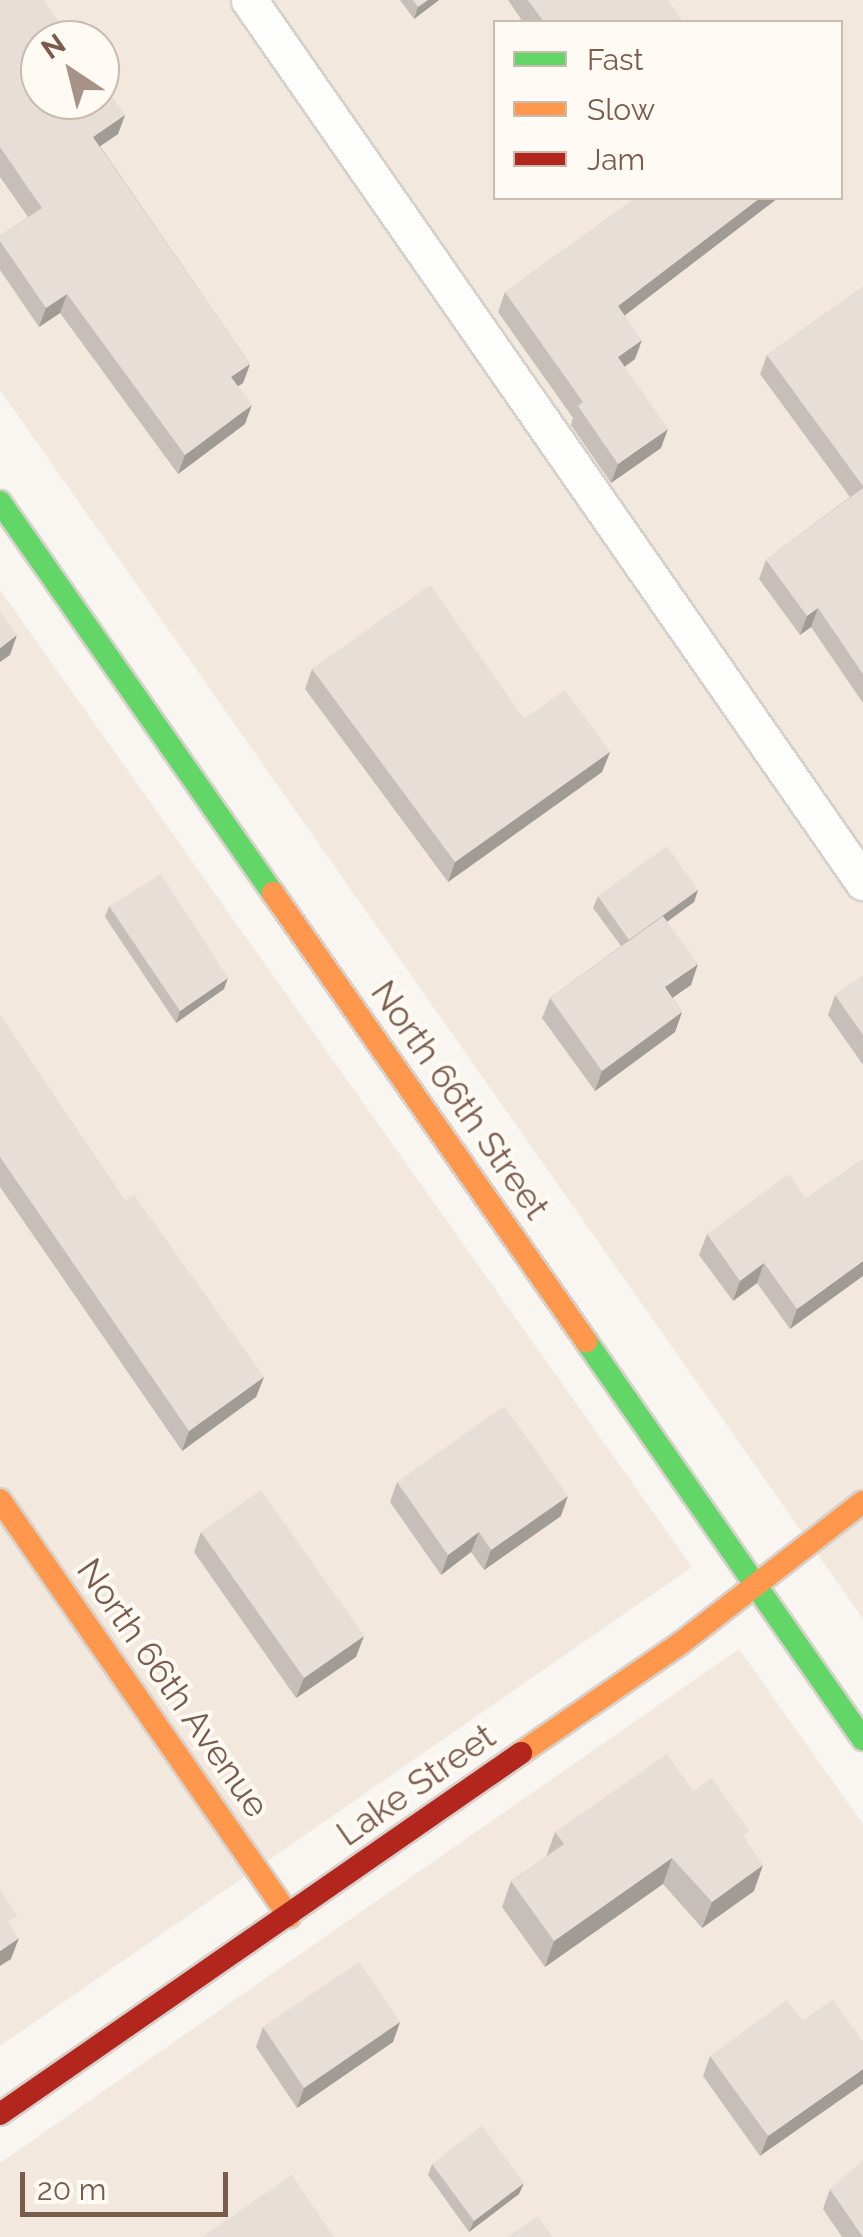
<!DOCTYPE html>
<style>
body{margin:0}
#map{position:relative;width:863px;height:2237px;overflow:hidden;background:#f9f5f0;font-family:Raleway,sans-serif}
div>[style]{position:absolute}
.residential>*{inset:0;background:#f2e8de}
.roads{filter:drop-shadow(2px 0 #d7d1cb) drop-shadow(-2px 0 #d7d1cb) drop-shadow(0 2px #d7d1cb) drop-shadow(0 -2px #d7d1cb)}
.lane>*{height:35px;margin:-17.5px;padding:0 17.5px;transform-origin:17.5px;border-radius:17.5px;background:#fefefd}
.fast>*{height:22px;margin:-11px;padding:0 11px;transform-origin:11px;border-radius:11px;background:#63d668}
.slow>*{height:22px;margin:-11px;padding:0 11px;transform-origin:11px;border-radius:11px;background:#ff974d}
.jam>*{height:22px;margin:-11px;padding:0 11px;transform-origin:11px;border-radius:11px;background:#b3261e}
.wall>*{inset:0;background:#c6bfb9}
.shaded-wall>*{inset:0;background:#a19b96}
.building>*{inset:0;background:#e6ded7}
span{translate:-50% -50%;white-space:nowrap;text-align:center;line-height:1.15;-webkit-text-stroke:8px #fffaf3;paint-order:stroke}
.street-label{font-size:35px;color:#7a5c4d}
.legend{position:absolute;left:493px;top:20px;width:350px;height:180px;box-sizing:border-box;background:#fffaf3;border:2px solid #cabbb1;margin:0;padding:12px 18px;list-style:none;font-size:30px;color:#7a5c4d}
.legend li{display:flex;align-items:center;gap:20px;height:50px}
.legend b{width:50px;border:2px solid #cabbb1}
.north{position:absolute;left:20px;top:20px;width:100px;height:100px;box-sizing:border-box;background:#fffaf3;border:2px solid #cabbb1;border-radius:50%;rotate:325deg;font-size:28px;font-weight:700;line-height:40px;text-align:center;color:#7a5c4d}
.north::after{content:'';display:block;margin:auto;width:35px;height:45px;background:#a69286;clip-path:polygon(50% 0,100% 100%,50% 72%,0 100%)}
.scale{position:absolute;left:20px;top:2172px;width:208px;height:45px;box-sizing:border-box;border:5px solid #7a5c4d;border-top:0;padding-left:12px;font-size:30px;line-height:35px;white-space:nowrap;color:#7a5c4d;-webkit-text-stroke:8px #fffaf3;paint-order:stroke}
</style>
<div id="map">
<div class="residential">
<div style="clip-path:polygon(evenodd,0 0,863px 0,863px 1619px,0 390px,0 0,496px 22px,840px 22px,840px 198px,496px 198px,496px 22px,0 0,40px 40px,100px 40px,100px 100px,40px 100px,40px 40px)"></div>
<div style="clip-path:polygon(0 590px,692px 1567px,0 2046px)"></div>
<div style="clip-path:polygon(739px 1649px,863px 1824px,863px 2237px,0 2237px,0 2163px)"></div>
</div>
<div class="roads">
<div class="lane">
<div style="left:249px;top:0;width:1075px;rotate:55.16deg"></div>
</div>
<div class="fast">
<div style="left:0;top:502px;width:477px;rotate:55.1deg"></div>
<div style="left:586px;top:1341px;width:485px;rotate:55.2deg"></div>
</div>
<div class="slow">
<div style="left:273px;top:893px;width:547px;rotate:55.06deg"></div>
<div style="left:0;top:1500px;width:507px;rotate:55.21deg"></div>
<div style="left:521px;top:1753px;width:194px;rotate:-34.5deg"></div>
<div style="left:681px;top:1643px;width:230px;rotate:-37.8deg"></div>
</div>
<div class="jam">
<div style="left:0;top:2114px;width:634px;rotate:-34.72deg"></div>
</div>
</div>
<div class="wall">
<div style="clip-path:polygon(0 0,125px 115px,118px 134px,100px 146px,250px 364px,243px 383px,238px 386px,245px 424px,178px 474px,60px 313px,39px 327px,0 270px,0 236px,28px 217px,0 177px)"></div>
<div style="clip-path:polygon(400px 0,439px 0,414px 19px)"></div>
<div style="clip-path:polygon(508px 0,667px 0,683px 22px,523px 22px)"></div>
<div style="clip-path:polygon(633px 198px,778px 198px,625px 315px,635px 359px,625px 367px,661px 448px,611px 483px,571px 425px,573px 418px,498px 312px,505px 292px,632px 201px)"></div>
<div style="clip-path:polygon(863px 287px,863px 703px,811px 627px,800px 635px,759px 579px,766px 560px,850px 497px,760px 374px,767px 355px)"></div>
<div style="clip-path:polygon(312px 669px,524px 719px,610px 752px,602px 772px,448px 882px,305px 689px)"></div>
<div style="clip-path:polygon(698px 890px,694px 902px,667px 922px,691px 985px,672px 997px,682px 1012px,675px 1032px,595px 1091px,542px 1018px,550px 998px,621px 946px,593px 908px,598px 896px)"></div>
<div style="clip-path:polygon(109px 906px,224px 989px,176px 1023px,105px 917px)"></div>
<div style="clip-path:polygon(863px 976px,863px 1065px,828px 1015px,835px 995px)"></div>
<div style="clip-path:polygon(0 1016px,125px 1201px,264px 1377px,256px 1397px,182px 1451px,0 1187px)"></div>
<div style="clip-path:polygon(863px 1159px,790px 1329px,757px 1283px,733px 1301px,699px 1255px,707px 1234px,806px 1199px)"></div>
<div style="clip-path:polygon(397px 1482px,561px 1516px,484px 1570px,471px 1552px,441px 1575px,390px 1502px)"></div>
<div style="clip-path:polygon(201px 1532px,356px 1657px,296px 1698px,194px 1552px)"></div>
<div style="clip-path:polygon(693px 1791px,746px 1840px,754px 1891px,702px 1928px,663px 1884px,545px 1967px,502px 1907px,511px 1881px,546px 1857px,555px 1832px)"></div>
<div style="clip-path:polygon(833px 2000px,760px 2156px,703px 2076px,710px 2056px,803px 2021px)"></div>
<div style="clip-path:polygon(400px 2022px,393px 2042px,297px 2108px,256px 2047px,263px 2027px)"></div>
<div style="clip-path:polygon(432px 2164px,519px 2194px,469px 2232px,428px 2175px)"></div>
<div style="clip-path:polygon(830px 2189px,863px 2237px,842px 2237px,823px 2209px)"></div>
</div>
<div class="shaded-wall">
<div style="clip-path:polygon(428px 0,439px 0,414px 19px,418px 7px)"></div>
<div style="clip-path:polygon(125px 115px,118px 134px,86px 156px,93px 137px)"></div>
<div style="clip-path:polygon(760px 198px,778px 198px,611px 326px,618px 306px)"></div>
<div style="clip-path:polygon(67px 294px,60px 313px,39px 327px,46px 308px)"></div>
<div style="clip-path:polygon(642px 340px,635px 359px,611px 376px,618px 357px)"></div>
<div style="clip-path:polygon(250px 364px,243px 383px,224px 396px,231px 377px)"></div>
<div style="clip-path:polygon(252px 405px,245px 424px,178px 474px,185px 455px)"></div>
<div style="clip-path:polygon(668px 429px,661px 448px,611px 483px,618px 464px)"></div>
<div style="clip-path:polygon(818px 608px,811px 627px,800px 635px,807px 616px)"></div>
<div style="clip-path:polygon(17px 635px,10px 655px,0 662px,0 648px)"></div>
<div style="clip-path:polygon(610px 752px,602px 772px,448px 882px,455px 862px)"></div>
<div style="clip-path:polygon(698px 890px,694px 902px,625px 952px,629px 940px)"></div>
<div style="clip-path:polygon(698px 964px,691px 985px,658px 1008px,665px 987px)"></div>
<div style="clip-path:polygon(228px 978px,224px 989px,176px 1023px,180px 1011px)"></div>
<div style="clip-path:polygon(682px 1012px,675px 1032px,595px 1091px,602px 1071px)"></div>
<div style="clip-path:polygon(863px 1261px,863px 1276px,790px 1329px,797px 1309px)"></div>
<div style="clip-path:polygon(764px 1263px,757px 1283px,733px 1301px,740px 1281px)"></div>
<div style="clip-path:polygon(264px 1377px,256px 1397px,182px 1451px,189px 1431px)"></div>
<div style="clip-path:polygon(568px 1496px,561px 1516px,484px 1570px,491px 1550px)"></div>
<div style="clip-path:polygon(479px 1532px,471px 1552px,441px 1575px,448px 1555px)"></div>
<div style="clip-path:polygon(364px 1636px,356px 1657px,296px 1698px,304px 1678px)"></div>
<div style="clip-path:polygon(672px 1858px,663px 1884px,545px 1967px,554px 1941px)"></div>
<div style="clip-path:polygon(763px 1865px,754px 1891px,702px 1928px,712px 1902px)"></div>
<div style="clip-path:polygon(19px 1938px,11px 1959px,0 1966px,0 1951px)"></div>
<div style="clip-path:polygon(400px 2022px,393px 2042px,297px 2108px,304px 2088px)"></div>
<div style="clip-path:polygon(863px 2069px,863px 2084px,760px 2156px,768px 2136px)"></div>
<div style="clip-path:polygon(524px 2183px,519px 2194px,469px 2232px,474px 2221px)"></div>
</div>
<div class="building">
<div style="clip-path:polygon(0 0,44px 0,72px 40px,40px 40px,40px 100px,100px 100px,100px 80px,125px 115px,93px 137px,250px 364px,231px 377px,252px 405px,185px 455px,67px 294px,46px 308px,0 241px,0 236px,42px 208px,0 147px)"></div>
<div style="clip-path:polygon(413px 0,428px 0,418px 7px)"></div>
<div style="clip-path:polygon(528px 0,667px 0,683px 22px,544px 22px)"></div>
<div style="clip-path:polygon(636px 198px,760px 198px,618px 306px,642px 340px,618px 357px,668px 429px,618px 464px,578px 406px,583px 402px,505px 292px)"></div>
<div style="clip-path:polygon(863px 287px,863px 486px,767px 355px)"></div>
<div style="clip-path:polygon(863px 488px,863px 674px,818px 608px,807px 616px,766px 560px)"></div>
<div style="clip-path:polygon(430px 585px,524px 719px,565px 690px,610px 752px,455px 862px,312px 669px)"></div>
<div style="clip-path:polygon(0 612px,17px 635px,0 648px)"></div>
<div style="clip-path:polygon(667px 846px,698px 890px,629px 940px,598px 896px)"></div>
<div style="clip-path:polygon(161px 874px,228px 978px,180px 1011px,109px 906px)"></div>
<div style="clip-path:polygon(663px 916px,698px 964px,665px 987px,682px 1012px,602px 1071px,550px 998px)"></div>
<div style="clip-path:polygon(863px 976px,863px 1035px,835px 995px)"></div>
<div style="clip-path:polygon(0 1016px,125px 1201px,134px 1195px,264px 1377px,189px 1431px,0 1157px)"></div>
<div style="clip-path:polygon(863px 1159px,863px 1261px,797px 1309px,764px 1263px,740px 1281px,707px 1234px,789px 1174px,806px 1199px)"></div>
<div style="clip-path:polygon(504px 1406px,568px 1496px,491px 1550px,479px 1532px,448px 1555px,397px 1482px)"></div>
<div style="clip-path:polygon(261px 1490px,364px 1636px,304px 1678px,201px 1532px)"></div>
<div style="clip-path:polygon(667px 1754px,693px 1791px,712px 1778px,749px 1831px,743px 1836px,763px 1865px,712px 1902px,672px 1858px,554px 1941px,511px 1881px,564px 1844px,555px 1832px)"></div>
<div style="clip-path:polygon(0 1889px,17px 1916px,8px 1922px,19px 1938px,0 1951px)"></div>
<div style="clip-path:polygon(359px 1962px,400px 2022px,304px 2088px,263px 2027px)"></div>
<div style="clip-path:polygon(787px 2000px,803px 2021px,833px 2000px,863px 2042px,863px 2069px,768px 2136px,710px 2056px)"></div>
<div style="clip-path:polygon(482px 2126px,524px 2183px,474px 2221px,432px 2164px)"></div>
<div style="clip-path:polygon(863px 2160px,863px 2236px,830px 2189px)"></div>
<div style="clip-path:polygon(292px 2175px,334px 2237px,202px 2237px)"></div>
<div style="clip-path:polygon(538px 2216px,553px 2237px,507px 2237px)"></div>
</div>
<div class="street-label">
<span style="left:460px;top:1100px;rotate:55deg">North 66th Street</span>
<span style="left:173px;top:1688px;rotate:55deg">North 66th Avenue</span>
<span style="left:416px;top:1785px;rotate:-35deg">Lake Street</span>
</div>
<ul class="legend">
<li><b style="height:12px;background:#63d668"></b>Fast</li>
<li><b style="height:12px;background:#ff974d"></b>Slow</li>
<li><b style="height:12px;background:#b3261e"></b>Jam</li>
</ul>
<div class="north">N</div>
<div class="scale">20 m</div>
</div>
